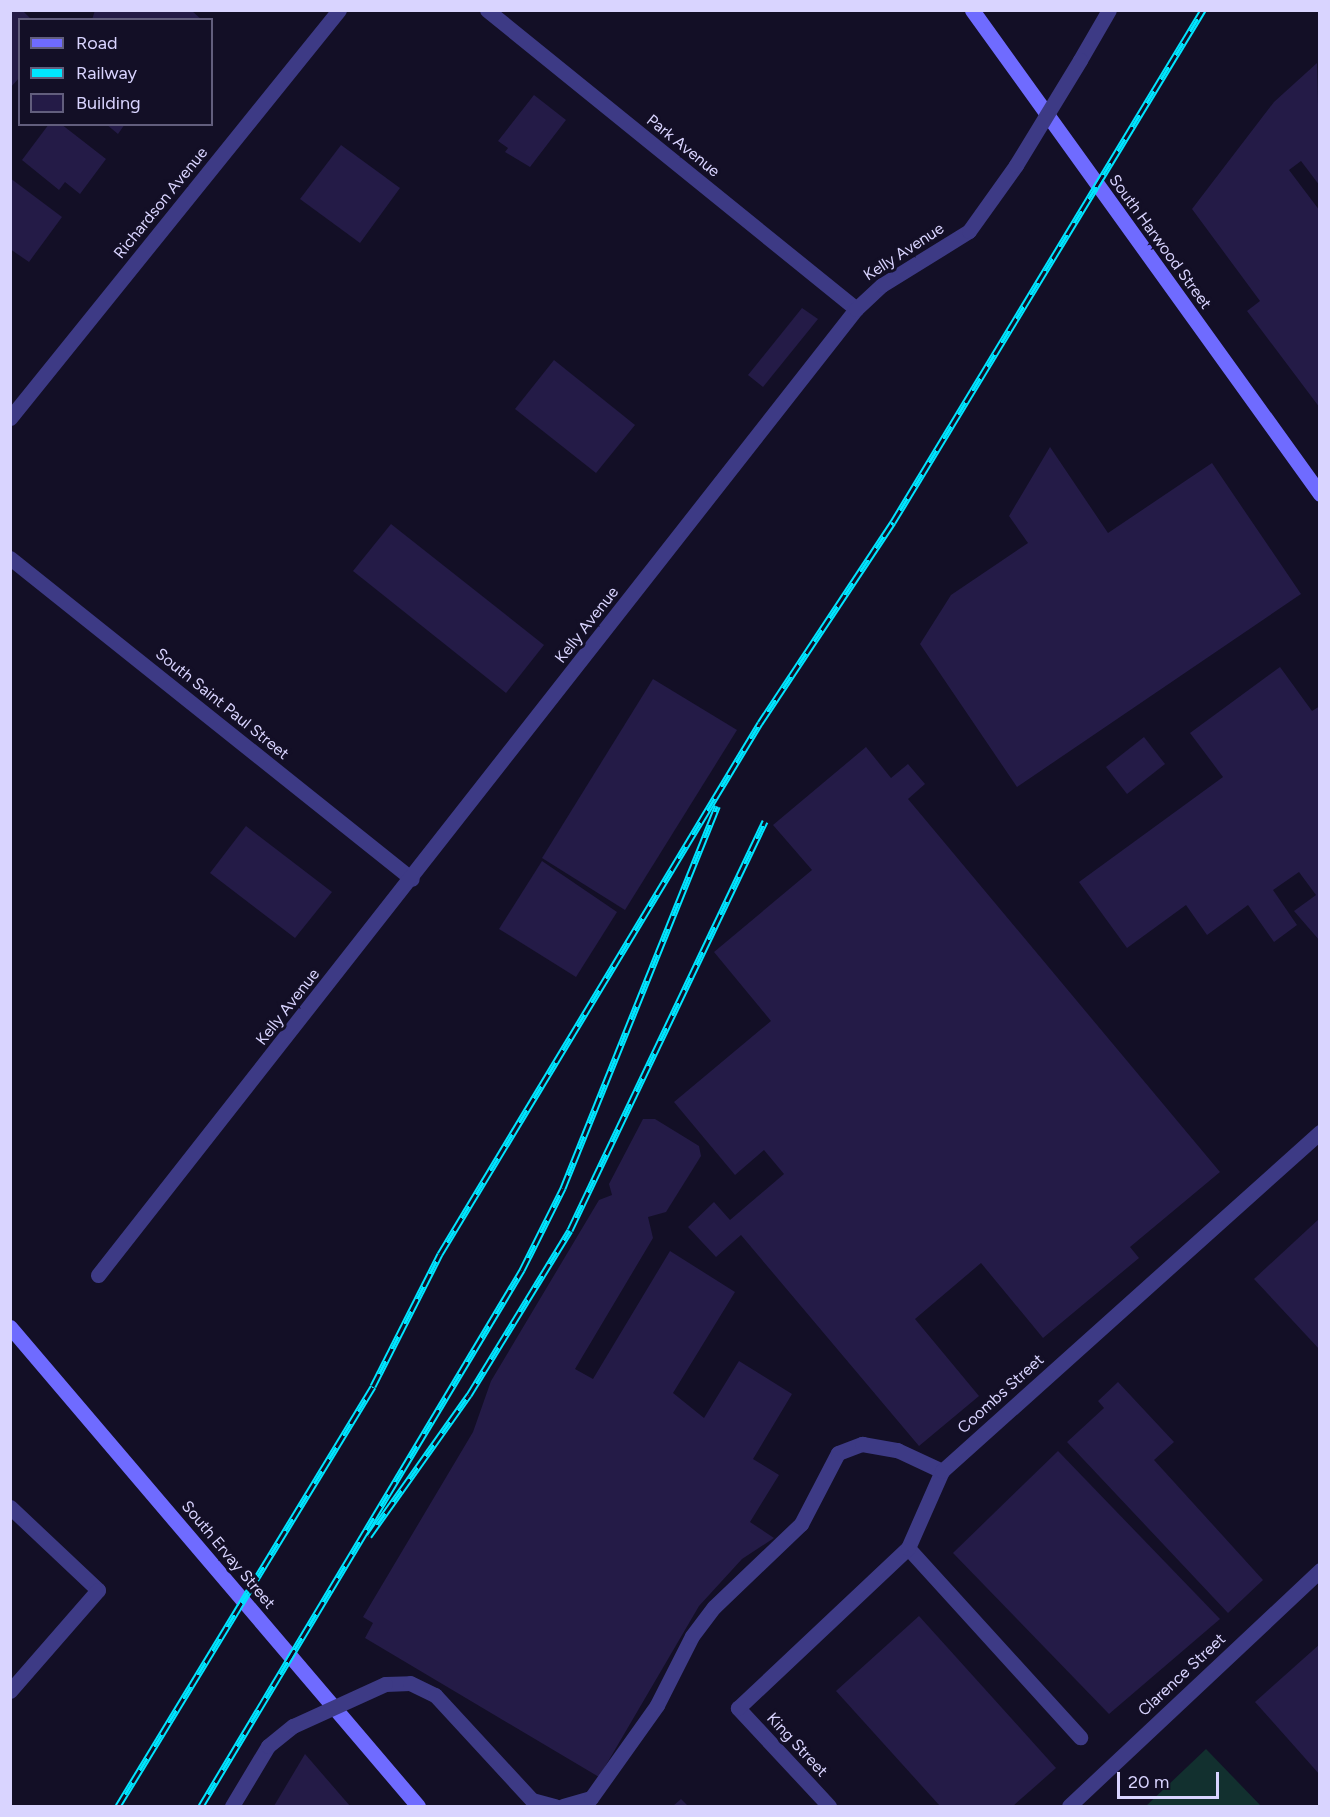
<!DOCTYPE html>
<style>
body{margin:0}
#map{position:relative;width:1330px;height:1817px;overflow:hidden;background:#130f26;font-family:Figtree,sans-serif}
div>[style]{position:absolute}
.green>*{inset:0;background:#12302f}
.building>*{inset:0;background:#241b47}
.lane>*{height:15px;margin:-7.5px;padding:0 7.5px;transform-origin:7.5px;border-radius:7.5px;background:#3d3a85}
.street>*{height:15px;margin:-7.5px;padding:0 7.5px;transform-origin:7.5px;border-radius:7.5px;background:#3d3a85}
.secondary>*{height:15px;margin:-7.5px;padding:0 7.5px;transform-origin:7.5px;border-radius:7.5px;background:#6f6bff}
.rail>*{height:7px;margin-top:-3.5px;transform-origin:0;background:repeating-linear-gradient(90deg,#130f26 0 14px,#00e5ff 0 28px);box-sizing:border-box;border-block:2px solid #00e5ff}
.street-bridge>*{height:15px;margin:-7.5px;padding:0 7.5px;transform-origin:7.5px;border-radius:7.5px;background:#3d3a85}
span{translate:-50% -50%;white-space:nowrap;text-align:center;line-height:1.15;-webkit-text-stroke:6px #130f26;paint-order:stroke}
.street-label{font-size:16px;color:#d9d4ff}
.frame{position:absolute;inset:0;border:12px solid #d9d4ff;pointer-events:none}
.legend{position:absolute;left:18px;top:18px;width:195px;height:108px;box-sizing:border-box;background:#130f26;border:2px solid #625e7d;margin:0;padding:8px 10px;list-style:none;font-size:18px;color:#d9d4ff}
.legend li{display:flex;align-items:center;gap:12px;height:30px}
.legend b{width:30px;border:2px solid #625e7d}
.scale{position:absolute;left:1117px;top:1772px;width:102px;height:27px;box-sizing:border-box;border:3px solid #d9d4ff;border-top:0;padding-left:8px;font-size:18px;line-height:21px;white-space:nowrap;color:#d9d4ff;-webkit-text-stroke:4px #130f26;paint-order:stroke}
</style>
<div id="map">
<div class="green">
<div style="clip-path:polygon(1206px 1749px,1261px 1806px,1146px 1806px)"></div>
</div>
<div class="building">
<div style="clip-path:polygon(10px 10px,22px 10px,32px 20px,20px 20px,20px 77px,10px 88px)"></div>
<div style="clip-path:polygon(95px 10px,191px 10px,202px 20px,92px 20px)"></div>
<div style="clip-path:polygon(1317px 63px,1320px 186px,1301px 161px,1289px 170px,1320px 211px,1320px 408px,1247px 311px,1260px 301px,1192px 209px,1274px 102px)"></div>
<div style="clip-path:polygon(534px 95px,566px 120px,530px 167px,505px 152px,508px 148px,498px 141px)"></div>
<div style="clip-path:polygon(49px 124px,61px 124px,106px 159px,80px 194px,65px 182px,59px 190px,22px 160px)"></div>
<div style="clip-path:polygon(106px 124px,125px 124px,118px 134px)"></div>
<div style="clip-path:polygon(341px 145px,400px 188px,360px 243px,300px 199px)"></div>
<div style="clip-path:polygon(10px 178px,62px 217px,29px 262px,10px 249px)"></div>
<div style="clip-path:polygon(802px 308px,818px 319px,763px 387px,748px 375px)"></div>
<div style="clip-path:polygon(554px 360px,635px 425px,596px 473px,515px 409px)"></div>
<div style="clip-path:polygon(1050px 447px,1108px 533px,1212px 463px,1301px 594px,1017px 787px,920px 644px,951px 595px,1028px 543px,1009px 516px)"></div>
<div style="clip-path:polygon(391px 524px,544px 645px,506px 693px,353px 571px)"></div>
<div style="clip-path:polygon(1280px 667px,1312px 711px,1320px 706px,1320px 941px,1294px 911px,1316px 895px,1299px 872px,1273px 890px,1297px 925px,1274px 942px,1248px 905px,1207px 935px,1186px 905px,1127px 948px,1079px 882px,1223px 777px,1190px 733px)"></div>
<div style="clip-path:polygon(653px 679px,737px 730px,625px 910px,542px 858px)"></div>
<div style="clip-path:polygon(1144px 737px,1165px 764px,1127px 794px,1106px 767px)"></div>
<div style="clip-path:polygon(866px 747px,891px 778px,908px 764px,925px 784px,908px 799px,1220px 1172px,1130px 1247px,1139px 1258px,1043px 1338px,981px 1263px,915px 1319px,979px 1396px,919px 1446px,741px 1235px,716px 1257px,688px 1227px,714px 1202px,730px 1220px,784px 1174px,764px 1150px,735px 1175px,674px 1102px,771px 1021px,714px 952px,812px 870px,773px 825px)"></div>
<div style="clip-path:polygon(246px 826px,332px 892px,295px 938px,210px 873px)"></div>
<div style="clip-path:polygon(542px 861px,617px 912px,576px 977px,499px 929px)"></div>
<div style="clip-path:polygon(643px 1119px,655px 1119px,699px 1146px,701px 1156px,666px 1212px,648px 1217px,653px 1238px,575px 1369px,593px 1379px,670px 1251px,735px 1292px,673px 1393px,704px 1418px,739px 1361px,792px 1394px,753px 1459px,779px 1475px,750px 1522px,774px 1538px,742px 1559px,699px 1606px,599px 1777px,365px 1638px,373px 1623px,363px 1617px,473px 1432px,491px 1381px,599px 1200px,612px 1195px,609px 1184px)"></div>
<div style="clip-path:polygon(1320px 1218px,1320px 1350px,1254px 1279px)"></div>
<div style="clip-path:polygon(1118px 1382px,1174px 1442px,1154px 1460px,1263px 1580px,1228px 1613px,1067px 1442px,1104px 1408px,1098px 1401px)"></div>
<div style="clip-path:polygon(1058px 1451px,1220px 1619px,1109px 1714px,953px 1553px)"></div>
<div style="clip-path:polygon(919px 1616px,1056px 1768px,1013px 1806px,940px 1806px,836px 1691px)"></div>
<div style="clip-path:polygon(1320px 1644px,1320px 1775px,1255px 1702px)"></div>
<div style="clip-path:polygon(305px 1754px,350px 1806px,274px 1806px)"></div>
<div style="clip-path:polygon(681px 1799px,688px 1806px,673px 1806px)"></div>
</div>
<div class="lane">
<div style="left:10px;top:1507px;width:121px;rotate:43.3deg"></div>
<div style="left:98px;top:1590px;width:134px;rotate:131.1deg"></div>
<div style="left:908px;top:1548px;width:256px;rotate:47.7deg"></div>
<div style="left:385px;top:1684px;width:25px;rotate:-2deg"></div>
<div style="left:410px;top:1683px;width:28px;rotate:26deg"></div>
<div style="left:435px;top:1695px;width:143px;rotate:47.3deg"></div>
<div style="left:532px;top:1800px;width:24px;rotate:15deg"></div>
<div style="left:563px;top:1806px;width:29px;rotate:-16deg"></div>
<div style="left:591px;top:1798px;width:114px;rotate:-54.6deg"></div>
<div style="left:657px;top:1705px;width:77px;rotate:-63.1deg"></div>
<div style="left:692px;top:1636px;width:36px;rotate:-53deg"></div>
<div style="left:714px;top:1607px;width:120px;rotate:-43.7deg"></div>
<div style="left:801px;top:1524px;width:80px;rotate:-62.5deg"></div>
<div style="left:838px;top:1453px;width:26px;rotate:-21deg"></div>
<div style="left:862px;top:1444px;width:36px;rotate:10deg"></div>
<div style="left:897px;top:1450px;width:50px;rotate:25deg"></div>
</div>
<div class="street">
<div style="left:487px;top:10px;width:475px;rotate:39deg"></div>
<div style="left:1080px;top:60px;width:58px;rotate:-59.9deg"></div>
<div style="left:10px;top:418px;width:524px;rotate:-51.12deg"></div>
<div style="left:10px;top:558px;width:514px;rotate:38.61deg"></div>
<div style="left:98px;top:1275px;width:1228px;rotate:-51.88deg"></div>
<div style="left:856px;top:309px;width:35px;rotate:-43deg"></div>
<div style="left:882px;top:285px;width:102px;rotate:-31.8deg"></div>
<div style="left:969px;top:231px;width:81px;rotate:-54.5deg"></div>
<div style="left:232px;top:1806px;width:70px;rotate:-59deg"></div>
<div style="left:268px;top:1746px;width:32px;rotate:-39deg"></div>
<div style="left:829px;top:1806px;width:134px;rotate:-132.9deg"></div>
<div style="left:738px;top:1708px;width:233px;rotate:-43.3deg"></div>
<div style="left:908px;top:1548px;width:84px;rotate:-66.2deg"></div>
<div style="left:942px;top:1471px;width:508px;rotate:-41.89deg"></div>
<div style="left:1069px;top:1806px;width:345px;rotate:-43.2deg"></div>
</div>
<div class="secondary">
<div style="left:972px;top:10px;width:596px;rotate:54.28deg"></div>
<div style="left:10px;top:1327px;width:629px;rotate:49.58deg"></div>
</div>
<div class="rail">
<div style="left:369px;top:1536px;width:173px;rotate:-54.7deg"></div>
<div style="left:469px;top:1395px;width:193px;rotate:-58.5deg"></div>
<div style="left:570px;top:1230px;width:453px;rotate:-64.5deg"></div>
<div style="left:118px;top:1806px;width:491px;rotate:-58.7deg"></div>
<div style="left:373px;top:1386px;width:148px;rotate:-63.1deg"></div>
<div style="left:440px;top:1254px;width:620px;rotate:-58.93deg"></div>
<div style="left:760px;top:723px;width:241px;rotate:-56.5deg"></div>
<div style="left:893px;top:522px;width:599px;rotate:-58.81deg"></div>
<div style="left:201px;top:1806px;width:625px;rotate:-59.08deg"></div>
<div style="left:522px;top:1270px;width:92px;rotate:-63.4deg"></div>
<div style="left:563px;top:1188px;width:412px;rotate:-68deg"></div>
</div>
<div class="street-bridge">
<div style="left:1016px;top:165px;width:123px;rotate:-58.6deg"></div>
<div style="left:293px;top:1726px;width:101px;rotate:-24.5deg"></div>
</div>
<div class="street-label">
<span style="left:683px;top:146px;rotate:39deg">Park Avenue</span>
<span style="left:161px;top:203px;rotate:-51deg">Richardson Avenue</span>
<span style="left:1160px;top:242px;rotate:54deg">South Harwood Street</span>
<span style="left:904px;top:252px;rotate:-33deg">Kelly Avenue</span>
<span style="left:587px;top:625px;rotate:-52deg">Kelly Avenue</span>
<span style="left:222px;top:704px;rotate:39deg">South Saint Paul Street</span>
<span style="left:288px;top:1007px;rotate:-52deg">Kelly Avenue</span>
<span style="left:1001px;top:1394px;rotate:-42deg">Coombs Street</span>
<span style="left:228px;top:1555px;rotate:50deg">South Ervay Street</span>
<span style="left:1182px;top:1675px;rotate:-43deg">Clarence Street</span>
<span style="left:797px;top:1745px;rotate:47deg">King Street</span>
</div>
<div class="frame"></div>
<ul class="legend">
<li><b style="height:8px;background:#6f6bff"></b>Road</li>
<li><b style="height:8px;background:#00e5ff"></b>Railway</li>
<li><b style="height:16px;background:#241b47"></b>Building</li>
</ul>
<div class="scale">20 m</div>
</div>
